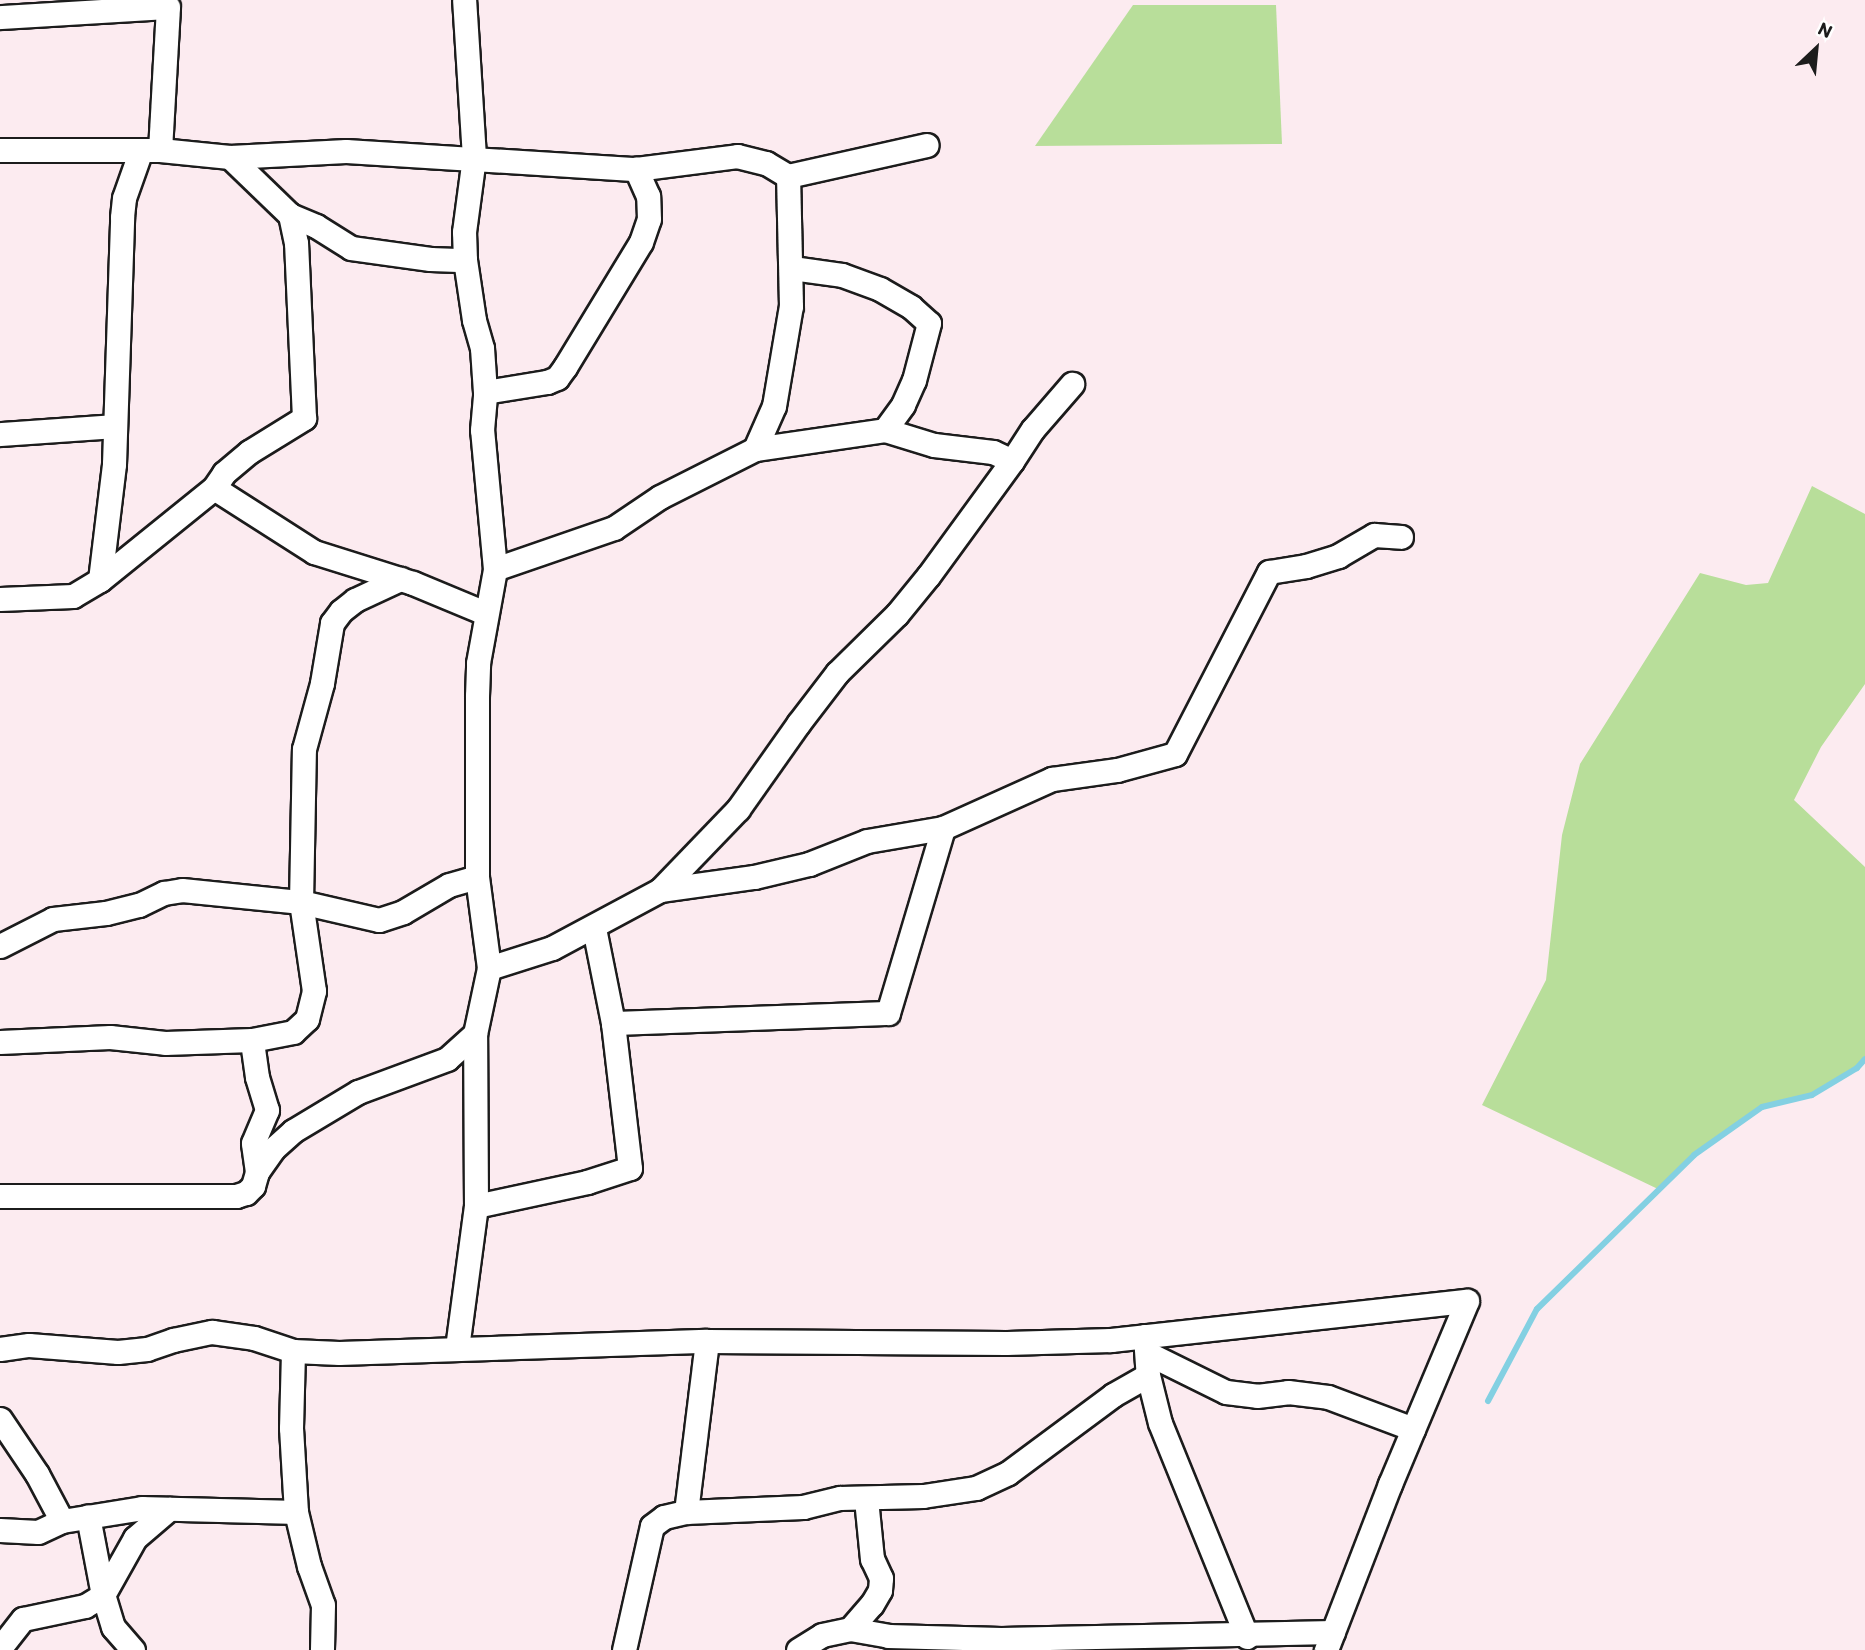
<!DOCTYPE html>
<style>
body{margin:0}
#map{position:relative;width:1865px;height:1650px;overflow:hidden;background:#fcebf0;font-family:Itim,sans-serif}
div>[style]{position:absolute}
.green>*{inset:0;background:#b8de9a}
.stream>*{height:6px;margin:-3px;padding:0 3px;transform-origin:3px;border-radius:3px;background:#83d0e2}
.roads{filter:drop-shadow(2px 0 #1c1c1c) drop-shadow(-2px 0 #1c1c1c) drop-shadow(0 2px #1c1c1c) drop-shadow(0 -2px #1c1c1c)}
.minor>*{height:23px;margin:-11.5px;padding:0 11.5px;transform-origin:11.5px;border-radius:11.5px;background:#fff}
span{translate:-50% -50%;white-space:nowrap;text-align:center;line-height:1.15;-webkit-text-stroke:5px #fff;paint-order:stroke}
.north{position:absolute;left:1781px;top:14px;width:70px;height:70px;-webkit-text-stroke:5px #fff;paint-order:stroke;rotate:26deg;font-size:19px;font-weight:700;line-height:28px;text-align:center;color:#1c1c1c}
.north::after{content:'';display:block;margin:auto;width:24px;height:32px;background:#1c1c1c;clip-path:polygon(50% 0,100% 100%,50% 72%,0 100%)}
</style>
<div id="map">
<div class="green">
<div style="clip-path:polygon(1133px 5px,1276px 5px,1282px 144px,1035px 146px)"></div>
<div style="clip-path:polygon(1812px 486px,1865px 514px,1865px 684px,1821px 747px,1794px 800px,1865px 867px,1865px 1059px,1857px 1068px,1812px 1095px,1762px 1107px,1694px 1155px,1660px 1190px,1482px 1105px,1546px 980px,1562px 835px,1580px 764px,1700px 573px,1746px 585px,1768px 583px)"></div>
</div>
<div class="stream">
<div style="left:1488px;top:1401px;width:104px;rotate:-62deg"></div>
<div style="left:1537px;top:1309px;width:220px;rotate:-44.4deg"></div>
<div style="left:1694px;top:1155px;width:83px;rotate:-35.2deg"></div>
<div style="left:1762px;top:1107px;width:51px;rotate:-13.5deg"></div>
<div style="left:1812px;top:1095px;width:52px;rotate:-31deg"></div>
<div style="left:1857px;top:1068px;width:12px;rotate:-48deg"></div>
</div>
<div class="roads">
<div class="minor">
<div style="left:0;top:17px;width:168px;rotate:-3.4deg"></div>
<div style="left:168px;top:7px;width:143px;rotate:93.2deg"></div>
<div style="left:0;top:150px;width:160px"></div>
<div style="left:160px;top:150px;width:70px;rotate:5.7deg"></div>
<div style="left:230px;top:157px;width:116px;rotate:-3deg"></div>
<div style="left:346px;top:151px;width:291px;rotate:3.6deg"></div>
<div style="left:636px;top:169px;width:102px;rotate:-7.3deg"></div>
<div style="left:737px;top:156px;width:30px;rotate:14deg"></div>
<div style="left:766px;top:163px;width:26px;rotate:31deg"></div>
<div style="left:788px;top:176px;width:142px;rotate:-12.6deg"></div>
<div style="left:290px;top:215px;width:28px;rotate:23deg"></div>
<div style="left:316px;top:226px;width:41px;rotate:32.2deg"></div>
<div style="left:351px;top:248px;width:80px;rotate:7.9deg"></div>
<div style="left:430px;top:259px;width:35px;rotate:2deg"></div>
<div style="left:792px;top:268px;width:50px;rotate:8deg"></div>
<div style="left:842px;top:275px;width:40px;rotate:20.2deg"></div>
<div style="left:880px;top:289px;width:36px;rotate:30deg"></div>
<div style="left:911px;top:307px;width:24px;rotate:42deg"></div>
<div style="left:929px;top:323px;width:59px;rotate:104.7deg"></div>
<div style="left:914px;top:380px;width:27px;rotate:114deg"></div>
<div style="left:903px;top:405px;width:31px;rotate:126deg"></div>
<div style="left:485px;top:392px;width:63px;rotate:-9.2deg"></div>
<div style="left:547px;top:382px;width:11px;rotate:-22deg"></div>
<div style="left:557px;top:378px;width:14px;rotate:-54deg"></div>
<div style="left:565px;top:367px;width:146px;rotate:-58.7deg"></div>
<div style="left:641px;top:242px;width:24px;rotate:-71deg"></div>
<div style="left:649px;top:219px;width:23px;rotate:-92deg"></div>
<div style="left:648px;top:196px;width:30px;rotate:-114deg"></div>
<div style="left:0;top:434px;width:115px;rotate:-4deg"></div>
<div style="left:755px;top:449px;width:47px;rotate:-66.2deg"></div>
<div style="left:774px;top:406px;width:101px;rotate:-80.4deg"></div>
<div style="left:791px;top:306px;width:130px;rotate:-91.3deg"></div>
<div style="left:1012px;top:461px;width:38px;rotate:-57deg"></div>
<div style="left:1033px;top:429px;width:60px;rotate:-49.1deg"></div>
<div style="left:214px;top:488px;width:18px;rotate:-56deg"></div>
<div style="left:224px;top:473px;width:33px;rotate:-40deg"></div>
<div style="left:249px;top:452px;width:65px;rotate:-31.7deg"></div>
<div style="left:304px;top:418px;width:175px;rotate:-92.6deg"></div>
<div style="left:296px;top:243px;width:29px;rotate:-102deg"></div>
<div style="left:290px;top:215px;width:83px;rotate:-136deg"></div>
<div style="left:495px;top:569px;width:126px;rotate:-19deg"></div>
<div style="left:614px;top:528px;width:55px;rotate:-34deg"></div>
<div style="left:660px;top:497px;width:106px;rotate:-26.8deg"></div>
<div style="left:755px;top:449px;width:131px;rotate:-8.3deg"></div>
<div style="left:885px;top:430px;width:51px;rotate:17deg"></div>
<div style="left:934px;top:445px;width:59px;rotate:6.8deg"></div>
<div style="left:993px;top:452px;width:21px;rotate:25deg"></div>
<div style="left:1012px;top:461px;width:142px;rotate:126.1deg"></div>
<div style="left:928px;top:576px;width:49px;rotate:129.2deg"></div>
<div style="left:897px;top:614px;width:84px;rotate:135.5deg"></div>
<div style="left:837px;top:673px;width:64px;rotate:127.4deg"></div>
<div style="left:798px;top:724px;width:104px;rotate:125.2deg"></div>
<div style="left:738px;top:809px;width:112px;rotate:133.9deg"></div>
<div style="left:100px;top:580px;width:117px;rotate:-83.1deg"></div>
<div style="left:114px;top:464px;width:247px;rotate:-88.1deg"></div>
<div style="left:122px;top:217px;width:19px;rotate:-84deg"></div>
<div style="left:124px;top:198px;width:51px;rotate:-70.5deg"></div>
<div style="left:0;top:599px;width:73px;rotate:-2.4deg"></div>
<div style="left:73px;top:596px;width:31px;rotate:-31deg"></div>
<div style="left:100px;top:580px;width:146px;rotate:-38.9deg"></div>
<div style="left:214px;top:488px;width:119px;rotate:32.6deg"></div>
<div style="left:314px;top:552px;width:104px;rotate:17.4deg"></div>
<div style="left:413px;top:583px;width:78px;rotate:22.6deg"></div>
<div style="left:0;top:946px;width:59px;rotate:-27deg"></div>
<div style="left:53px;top:919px;width:53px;rotate:-6.5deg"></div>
<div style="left:106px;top:913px;width:34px;rotate:-14deg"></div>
<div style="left:139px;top:905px;width:28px;rotate:-26deg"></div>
<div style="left:164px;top:893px;width:18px;rotate:-9deg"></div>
<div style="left:182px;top:890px;width:120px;rotate:5.8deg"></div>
<div style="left:301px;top:902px;width:80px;rotate:13deg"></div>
<div style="left:379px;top:920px;width:25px;rotate:-18deg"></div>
<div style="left:403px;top:912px;width:53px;rotate:-30.4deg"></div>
<div style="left:449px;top:885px;width:29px;rotate:-16deg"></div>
<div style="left:489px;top:968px;width:66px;rotate:-17.6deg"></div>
<div style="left:552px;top:948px;width:123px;rotate:-28.2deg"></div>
<div style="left:660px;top:890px;width:95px;rotate:-7.9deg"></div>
<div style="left:754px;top:877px;width:57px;rotate:-13.3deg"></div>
<div style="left:809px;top:864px;width:62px;rotate:-21.6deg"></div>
<div style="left:867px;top:841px;width:77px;rotate:-9.7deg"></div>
<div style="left:943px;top:828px;width:120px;rotate:-24.2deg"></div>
<div style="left:1052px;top:779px;width:66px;rotate:-7.9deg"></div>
<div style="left:1117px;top:770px;width:60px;rotate:-15.4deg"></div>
<div style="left:1175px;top:754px;width:205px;rotate:-62.7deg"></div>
<div style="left:1269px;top:572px;width:37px;rotate:-9deg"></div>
<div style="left:1306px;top:566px;width:34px;rotate:-17deg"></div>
<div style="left:1338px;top:556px;width:42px;rotate:-30.3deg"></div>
<div style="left:1374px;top:535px;width:27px;rotate:4deg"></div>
<div style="left:613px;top:1023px;width:275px;rotate:-2.1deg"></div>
<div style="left:888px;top:1013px;width:193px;rotate:-73.4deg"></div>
<div style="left:0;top:1042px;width:110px;rotate:-2.6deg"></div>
<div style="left:110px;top:1037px;width:55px;rotate:6.2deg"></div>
<div style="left:165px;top:1043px;width:87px;rotate:-2deg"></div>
<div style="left:252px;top:1040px;width:42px;rotate:-11deg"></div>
<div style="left:293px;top:1032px;width:19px;rotate:-43deg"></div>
<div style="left:307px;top:1019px;width:29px;rotate:-76deg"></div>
<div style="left:314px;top:991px;width:90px;rotate:-98.3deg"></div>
<div style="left:301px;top:902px;width:153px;rotate:-88.9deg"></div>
<div style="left:304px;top:749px;width:68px;rotate:-74.7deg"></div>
<div style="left:322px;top:683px;width:61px;rotate:-80.5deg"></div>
<div style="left:332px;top:623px;width:15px;rotate:-53deg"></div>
<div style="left:341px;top:611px;width:18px;rotate:-38deg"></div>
<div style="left:355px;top:600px;width:50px;rotate:-25deg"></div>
<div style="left:257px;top:1172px;width:28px;rotate:-55deg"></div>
<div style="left:273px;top:1149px;width:27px;rotate:-42deg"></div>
<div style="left:293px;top:1131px;width:76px;rotate:-31deg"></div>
<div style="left:358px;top:1092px;width:95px;rotate:-20.3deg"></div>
<div style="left:447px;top:1059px;width:38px;rotate:-42deg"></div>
<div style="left:0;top:1196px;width:236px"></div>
<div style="left:236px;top:1196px;width:10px;rotate:-17deg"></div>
<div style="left:246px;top:1193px;width:10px;rotate:-45deg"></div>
<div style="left:253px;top:1186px;width:15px;rotate:-74deg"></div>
<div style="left:257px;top:1172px;width:29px;rotate:-98deg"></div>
<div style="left:253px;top:1143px;width:36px;rotate:-67deg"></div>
<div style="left:267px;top:1110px;width:34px;rotate:-107deg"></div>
<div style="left:257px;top:1077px;width:37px;rotate:-98deg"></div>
<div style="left:476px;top:1206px;width:114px;rotate:-12.2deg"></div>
<div style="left:587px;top:1182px;width:45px;rotate:-18deg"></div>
<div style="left:630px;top:1168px;width:146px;rotate:-96.7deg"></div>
<div style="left:613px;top:1023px;width:97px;rotate:-101.3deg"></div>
<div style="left:1145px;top:1336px;width:39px;rotate:86deg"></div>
<div style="left:1148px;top:1375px;width:49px;rotate:76deg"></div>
<div style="left:1160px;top:1423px;width:231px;rotate:67.9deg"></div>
<div style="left:457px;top:1348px;width:143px;rotate:-82.4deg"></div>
<div style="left:476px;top:1206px;width:172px;rotate:-90.3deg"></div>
<div style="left:475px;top:1034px;width:67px;rotate:-78deg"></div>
<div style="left:489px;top:968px;width:92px;rotate:-97.5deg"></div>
<div style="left:477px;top:877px;width:181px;rotate:-90deg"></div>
<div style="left:477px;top:696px;width:33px;rotate:-88deg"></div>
<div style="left:478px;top:663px;width:96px;rotate:-79.7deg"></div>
<div style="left:495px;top:569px;width:140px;rotate:-95.3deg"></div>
<div style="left:482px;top:430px;width:38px;rotate:-85deg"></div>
<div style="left:485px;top:392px;width:44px;rotate:-93.9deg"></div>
<div style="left:482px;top:348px;width:29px;rotate:-106deg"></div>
<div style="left:474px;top:320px;width:61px;rotate:-98.5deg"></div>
<div style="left:465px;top:260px;width:28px;rotate:-92deg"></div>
<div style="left:464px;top:232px;width:76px;rotate:-82.4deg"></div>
<div style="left:474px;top:157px;width:157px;rotate:-93.6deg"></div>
<div style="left:0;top:1349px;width:29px;rotate:-8deg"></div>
<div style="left:29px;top:1345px;width:89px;rotate:4.5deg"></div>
<div style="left:118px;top:1352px;width:29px;rotate:-6deg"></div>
<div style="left:147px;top:1349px;width:28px;rotate:-19deg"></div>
<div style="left:173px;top:1340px;width:40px;rotate:-12deg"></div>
<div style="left:212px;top:1332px;width:42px;rotate:8.1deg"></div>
<div style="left:254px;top:1338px;width:41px;rotate:18.4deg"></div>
<div style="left:293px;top:1351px;width:46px;rotate:2.5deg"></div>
<div style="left:339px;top:1353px;width:368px;rotate:-1.9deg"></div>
<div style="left:707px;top:1341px;width:299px;rotate:0.4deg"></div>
<div style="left:1006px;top:1343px;width:105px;rotate:-1.6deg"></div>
<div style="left:1111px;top:1340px;width:358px;rotate:-6.3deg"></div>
<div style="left:1467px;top:1301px;width:199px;rotate:112.8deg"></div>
<div style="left:1390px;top:1484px;width:178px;rotate:111.1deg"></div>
<div style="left:1147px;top:1353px;width:88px;rotate:26.3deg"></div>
<div style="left:1226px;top:1392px;width:31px;rotate:7deg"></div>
<div style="left:1257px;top:1396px;width:31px;rotate:-7deg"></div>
<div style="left:1288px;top:1392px;width:40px;rotate:7.1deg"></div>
<div style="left:1328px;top:1397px;width:91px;rotate:20.6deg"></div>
<div style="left:0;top:1419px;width:66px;rotate:56.1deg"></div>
<div style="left:37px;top:1474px;width:53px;rotate:62deg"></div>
<div style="left:296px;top:1512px;width:56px;rotate:76.5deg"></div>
<div style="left:309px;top:1566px;width:41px;rotate:70.3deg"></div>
<div style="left:323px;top:1605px;width:45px;rotate:91.3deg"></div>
<div style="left:686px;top:1512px;width:172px;rotate:-83deg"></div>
<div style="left:0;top:1530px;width:38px;rotate:3deg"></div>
<div style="left:38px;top:1532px;width:26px;rotate:-25deg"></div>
<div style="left:62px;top:1521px;width:81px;rotate:-9.2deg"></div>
<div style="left:142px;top:1508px;width:154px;rotate:1.5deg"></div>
<div style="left:296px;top:1512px;width:84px;rotate:-93.4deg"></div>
<div style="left:291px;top:1428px;width:77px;rotate:-88.5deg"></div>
<div style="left:850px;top:1629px;width:33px;rotate:-49deg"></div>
<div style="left:872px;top:1604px;width:16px;rotate:-60deg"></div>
<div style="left:880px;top:1590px;width:12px;rotate:-85deg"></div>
<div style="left:881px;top:1578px;width:21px;rotate:-115deg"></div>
<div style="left:872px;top:1559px;width:60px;rotate:-95.7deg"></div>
<div style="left:0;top:1648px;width:37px;rotate:-52deg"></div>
<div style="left:23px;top:1619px;width:63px;rotate:-11.8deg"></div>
<div style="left:85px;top:1606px;width:21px;rotate:-31deg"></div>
<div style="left:103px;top:1595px;width:80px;rotate:-100.8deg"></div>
<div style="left:133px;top:1650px;width:30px;rotate:-131deg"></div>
<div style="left:113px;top:1627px;width:34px;rotate:-107deg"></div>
<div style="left:103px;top:1595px;width:65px;rotate:-60.7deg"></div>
<div style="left:135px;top:1538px;width:45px;rotate:-40.5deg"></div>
<div style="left:624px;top:1650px;width:127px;rotate:-77.3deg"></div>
<div style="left:652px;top:1526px;width:15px;rotate:-37deg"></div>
<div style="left:664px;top:1517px;width:23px;rotate:-13deg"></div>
<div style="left:686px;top:1512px;width:117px;rotate:-2.4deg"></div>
<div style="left:803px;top:1507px;width:38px;rotate:-14deg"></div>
<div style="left:840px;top:1498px;width:83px;rotate:-1.4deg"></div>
<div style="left:923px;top:1496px;width:54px;rotate:-8.6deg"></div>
<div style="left:976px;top:1488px;width:35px;rotate:-25deg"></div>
<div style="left:1008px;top:1473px;width:131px;rotate:-36.6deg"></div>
<div style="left:1113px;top:1395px;width:40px;rotate:-29.7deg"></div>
<div style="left:798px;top:1650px;width:28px;rotate:-32deg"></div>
<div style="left:822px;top:1635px;width:29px;rotate:-12deg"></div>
<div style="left:850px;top:1629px;width:39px;rotate:10deg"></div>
<div style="left:888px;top:1636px;width:113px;rotate:1.5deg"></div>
<div style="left:1001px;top:1639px;width:332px;rotate:-1.2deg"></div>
</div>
</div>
<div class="north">N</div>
</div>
